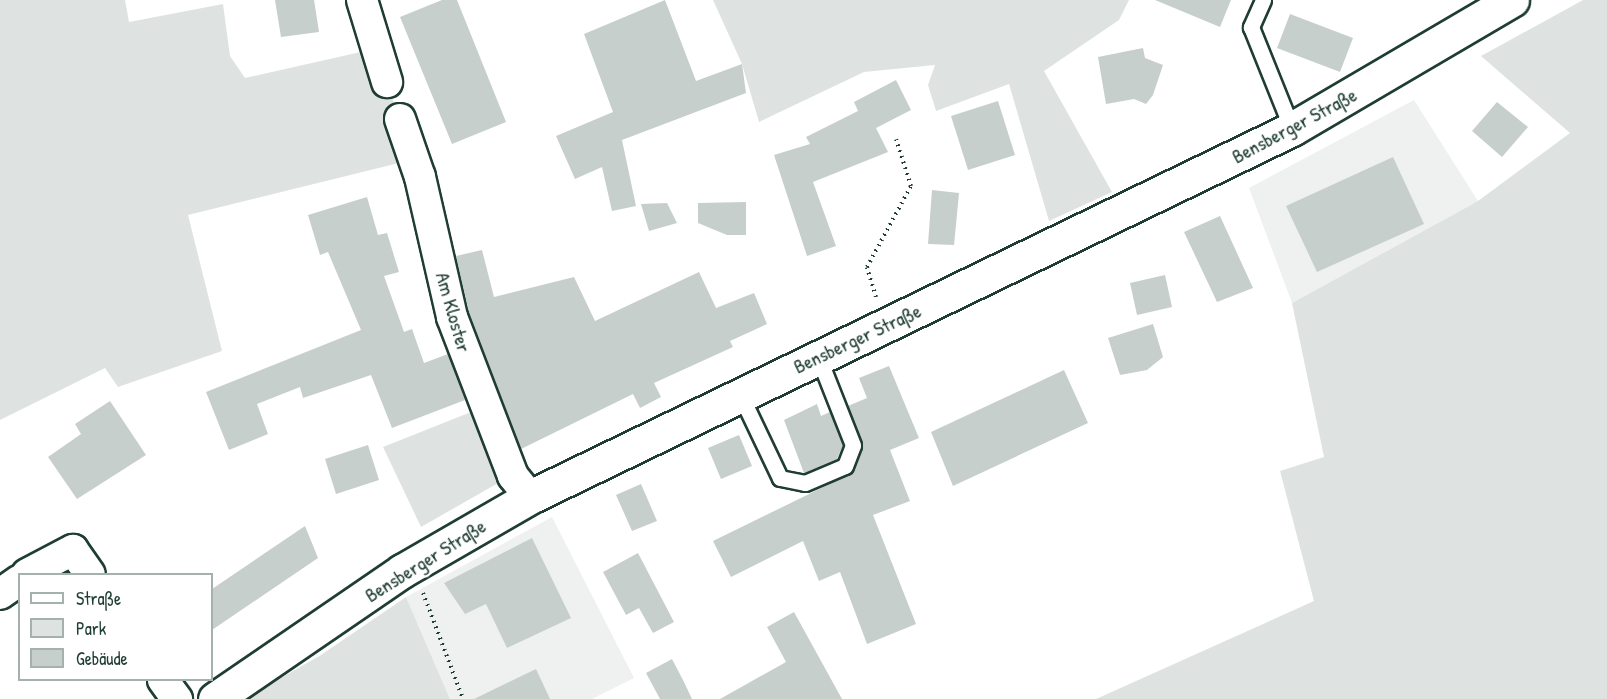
<!DOCTYPE html>
<meta charset="utf-8">
<style>
body{margin:0}
#map{position:relative;width:1607px;height:699px;overflow:hidden;background:#fff;font-family:"Patrick Hand",sans-serif}
div>[style]{position:absolute}
.built>*{inset:0;background:#eef1f0}
.green>*{inset:0;background:#dee3e2}
.building>*{inset:0;background:#c7cfcc}
.path>*{height:4px;margin-top:-2px;transform-origin:0;background:repeating-linear-gradient(90deg,#1f3d34 0 1.5px,transparent 0 6px)}
.roads{filter:drop-shadow(2px 0 #1f3d34) drop-shadow(-2px 0 #1f3d34) drop-shadow(0 2px #1f3d34) drop-shadow(0 -2px #1f3d34)}
.service>*{height:15px;margin:-7.5px;padding:0 7.5px;transform-origin:7.5px;border-radius:7.5px;background:#fff}
.minor>*{height:30px;margin:-15px;padding:0 15px;transform-origin:15px;border-radius:15px;background:#fff}
.secondary>*{height:33px;margin:-16.5px;padding:0 16.5px;transform-origin:16.5px;border-radius:16.5px;background:#fff}
span{translate:-50% -50%;white-space:nowrap;text-align:center;line-height:1.15;-webkit-text-stroke:4.5px #fff;paint-order:stroke}
.street-label{font-size:20px;color:#1f3d34}
.legend{position:absolute;left:18px;top:573px;width:195px;height:108px;box-sizing:border-box;background:#fff;border:2px solid #a5b1ae;margin:0;padding:8px 10px;list-style:none;font-size:18px;color:#1f3d34}
.legend li{display:flex;align-items:center;gap:12px;height:30px}
.legend b{width:30px;border:2px solid #a5b1ae}
</style>
<div id="map">
<div class="built">
<div style="clip-path:polygon(1414px 100px,1478px 201px,1292px 303px,1249px 188px)"></div>
<div style="clip-path:polygon(552px 517px,634px 678px,592px 699px,450px 699px,406px 597px)"></div>
</div>
<div class="green">
<div style="clip-path:polygon(0 0,125px 0,129px 22px,223px 4px,230px 56px,245px 78px,374px 49px,398px 114px,407px 161px,188px 215px,222px 351px,118px 387px,105px 368px,0 420px)"></div>
<div style="clip-path:polygon(713px 0,1129px 0,1119px 20px,1044px 71px,1112px 192px,1049px 221px,1009px 84px,936px 111px,928px 85px,935px 65px,864px 72px,759px 122px,742px 64px)"></div>
<div style="clip-path:polygon(1583px 0,1607px 0,1607px 699px,1096px 699px,1314px 601px,1280px 471px,1324px 457px,1292px 303px,1478px 201px,1570px 133px,1481px 56px)"></div>
<div style="clip-path:polygon(471px 412px,500px 482px,421px 527px,383px 447px)"></div>
<div style="clip-path:polygon(406px 597px,450px 699px,244px 699px,321px 655px)"></div>
</div>
<div class="building">
<div style="clip-path:polygon(275px 0,314px 0,319px 32px,281px 37px)"></div>
<div style="clip-path:polygon(442px 0,457px 0,506px 122px,452px 144px,400px 17px)"></div>
<div style="clip-path:polygon(665px 0,696px 81px,742px 64px,746px 93px,622px 140px,636px 206px,612px 211px,602px 167px,575px 179px,556px 136px,613px 112px,584px 34px)"></div>
<div style="clip-path:polygon(1155px 0,1231px 0,1220px 27px)"></div>
<div style="clip-path:polygon(1290px 14px,1353px 38px,1340px 72px,1277px 48px)"></div>
<div style="clip-path:polygon(1143px 48px,1145px 58px,1163px 65px,1153px 95px,1146px 104px,1134px 99px,1106px 104px,1098px 57px)"></div>
<div style="clip-path:polygon(896px 80px,911px 110px,876px 128px,888px 152px,813px 182px,836px 246px,807px 256px,774px 155px,810px 144px,806px 137px,858px 111px,854px 102px)"></div>
<div style="clip-path:polygon(998px 101px,1015px 155px,968px 170px,951px 116px)"></div>
<div style="clip-path:polygon(1497px 102px,1528px 127px,1502px 157px,1472px 131px)"></div>
<div style="clip-path:polygon(1393px 157px,1424px 224px,1317px 272px,1286px 206px)"></div>
<div style="clip-path:polygon(932px 190px,959px 193px,954px 245px,928px 244px)"></div>
<div style="clip-path:polygon(367px 197px,378px 235px,387px 233px,399px 272px,384px 276px,404px 332px,412px 329px,424px 363px,448px 354px,465px 400px,392px 428px,371px 375px,303px 398px,300px 387px,257px 404px,268px 434px,229px 450px,206px 392px,361px 330px,328px 252px,320px 255px,308px 215px)"></div>
<div style="clip-path:polygon(746px 202px,746px 235px,727px 235px,698px 223px,698px 203px)"></div>
<div style="clip-path:polygon(667px 203px,677px 223px,649px 231px,641px 204px)"></div>
<div style="clip-path:polygon(1220px 216px,1253px 288px,1217px 302px,1184px 232px)"></div>
<div style="clip-path:polygon(482px 250px,494px 297px,574px 277px,595px 321px,699px 272px,716px 308px,754px 293px,767px 324px,730px 341px,733px 347px,654px 383px,661px 397px,640px 408px,633px 394px,521px 449px,469px 312px,456px 256px)"></div>
<div style="clip-path:polygon(1165px 275px,1172px 307px,1137px 315px,1130px 283px)"></div>
<div style="clip-path:polygon(1153px 324px,1163px 357px,1147px 370px,1120px 375px,1108px 338px)"></div>
<div style="clip-path:polygon(889px 366px,919px 438px,890px 450px,910px 501px,873px 515px,916px 624px,867px 644px,840px 572px,819px 581px,803px 541px,731px 577px,713px 541px,852px 473px,862px 442px,848px 406px,867px 398px,859px 378px)"></div>
<div style="clip-path:polygon(1064px 370px,1088px 423px,953px 486px,931px 432px)"></div>
<div style="clip-path:polygon(110px 401px,146px 455px,77px 499px,48px 457px,81px 434px,75px 424px)"></div>
<div style="clip-path:polygon(817px 404px,821px 416px,830px 412px,843px 445px,837px 459px,804px 473px,784px 420px)"></div>
<div style="clip-path:polygon(739px 435px,752px 466px,721px 479px,708px 448px)"></div>
<div style="clip-path:polygon(368px 445px,379px 480px,336px 494px,325px 459px)"></div>
<div style="clip-path:polygon(641px 484px,657px 521px,632px 531px,616px 495px)"></div>
<div style="clip-path:polygon(305px 526px,318px 558px,212px 630px,212px 589px)"></div>
<div style="clip-path:polygon(532px 538px,571px 618px,507px 648px,486px 604px,465px 614px,444px 583px)"></div>
<div style="clip-path:polygon(638px 553px,674px 622px,653px 633px,639px 608px,626px 615px,603px 572px)"></div>
<div style="clip-path:polygon(794px 612px,842px 699px,720px 699px,786px 662px,767px 627px)"></div>
<div style="clip-path:polygon(672px 659px,683px 680px,692px 699px,660px 699px,646px 673px)"></div>
<div style="clip-path:polygon(536px 669px,550px 699px,474px 699px)"></div>
</div>
<div class="path">
<div style="left:876px;top:297px;width:31px;rotate:-107deg"></div>
<div style="left:867px;top:267px;width:92px;rotate:-61.5deg"></div>
<div style="left:911px;top:186px;width:49px;rotate:-107.7deg"></div>
<div style="left:423px;top:593px;width:113px;rotate:69.3deg"></div>
</div>
<div class="roads">
<div class="service">
<div style="left:1263px;top:0;width:30px;rotate:114deg"></div>
<div style="left:1251px;top:27px;width:110px;rotate:68.1deg"></div>
<div style="left:740px;top:394px;width:93px;rotate:64.5deg"></div>
<div style="left:780px;top:478px;width:25px;rotate:11deg"></div>
<div style="left:805px;top:483px;width:43px;rotate:-23deg"></div>
<div style="left:845px;top:466px;width:22px;rotate:-69deg"></div>
<div style="left:853px;top:445px;width:96px;rotate:-111.5deg"></div>
</div>
<div class="minor">
<div style="left:362px;top:0;width:86px;rotate:73deg"></div>
<div style="left:400px;top:119px;width:61px;rotate:71deg"></div>
<div style="left:420px;top:177px;width:144px;rotate:77.1deg"></div>
<div style="left:452px;top:317px;width:170px;rotate:69deg"></div>
<div style="left:513px;top:476px;width:27px;rotate:51deg"></div>
<div style="left:27px;top:574px;width:52px;rotate:-27.6deg"></div>
<div style="left:73px;top:550px;width:29px;rotate:55deg"></div>
<div style="left:0;top:594px;width:24px;rotate:-35deg"></div>
<div style="left:163px;top:680px;width:24px;rotate:54deg"></div>
</div>
<div class="secondary">
<div style="left:215px;top:699px;width:227px;rotate:-34.4deg"></div>
<div style="left:402px;top:571px;width:148px;rotate:-30deg"></div>
<div style="left:530px;top:497px;width:846px;rotate:-25.78deg"></div>
<div style="left:1292px;top:129px;width:255px;rotate:-30.4deg"></div>
</div>
</div>
<div class="street-label">
<span style="left:1294px;top:125px;rotate:-28deg">Bensberger Straße</span>
<span style="left:454px;top:312px;rotate:74deg">Am Kloster</span>
<span style="left:857px;top:338px;rotate:-25deg">Bensberger Straße</span>
<span style="left:425px;top:560px;rotate:-32deg">Bensberger Straße</span>
</div>
<ul class="legend">
<li><b style="height:8px;background:#fff"></b>Straße</li>
<li><b style="height:16px;background:#dee3e2"></b>Park</li>
<li><b style="height:16px;background:#c7cfcc"></b>Gebäude</li>
</ul>
</div>
